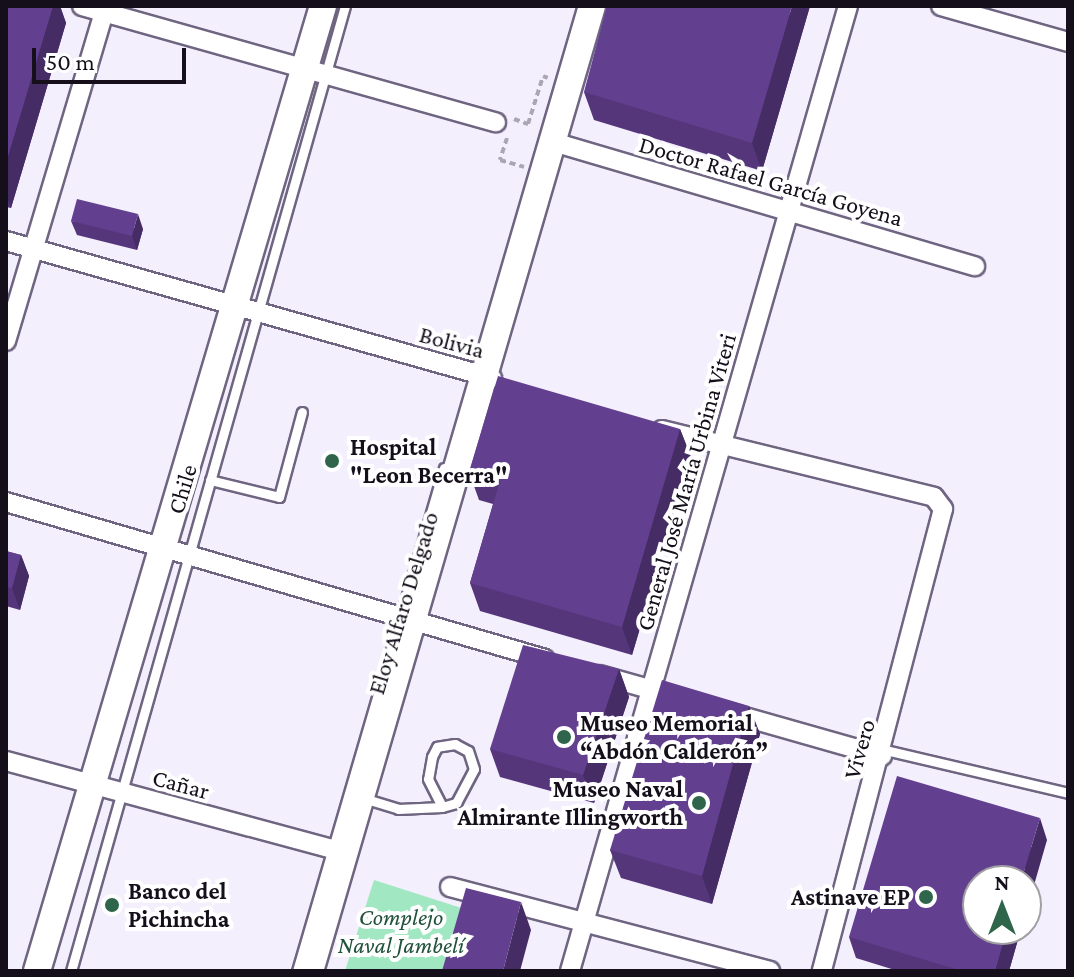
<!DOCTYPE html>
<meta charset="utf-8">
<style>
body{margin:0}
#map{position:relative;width:1074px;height:977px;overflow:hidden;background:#f3effc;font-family:"Crimson Pro",serif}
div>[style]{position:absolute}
.green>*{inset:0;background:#a0e7c2}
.path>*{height:4px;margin-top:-2px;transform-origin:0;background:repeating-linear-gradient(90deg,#aba6b3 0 6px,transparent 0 10px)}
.roads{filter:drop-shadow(2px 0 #6f6581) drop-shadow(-2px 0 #6f6581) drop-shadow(0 2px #6f6581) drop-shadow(0 -2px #6f6581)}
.lane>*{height:9px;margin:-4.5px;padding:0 4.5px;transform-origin:4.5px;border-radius:4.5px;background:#fff}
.street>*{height:18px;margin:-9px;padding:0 9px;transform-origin:9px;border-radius:9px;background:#fff}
.secondary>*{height:26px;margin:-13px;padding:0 13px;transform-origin:13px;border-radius:13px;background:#fff}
.wall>*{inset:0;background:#55367b}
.shaded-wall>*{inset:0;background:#452c64}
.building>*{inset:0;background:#633f8f}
.dots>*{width:22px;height:22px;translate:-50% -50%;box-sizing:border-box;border:4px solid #fff;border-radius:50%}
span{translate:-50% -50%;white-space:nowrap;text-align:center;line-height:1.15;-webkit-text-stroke:8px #fff;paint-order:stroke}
.street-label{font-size:24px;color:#140f1a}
.poi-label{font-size:24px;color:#140f1a;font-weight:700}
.left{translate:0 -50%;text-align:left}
.right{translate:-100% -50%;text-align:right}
.park-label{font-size:24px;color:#23523c;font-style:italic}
.frame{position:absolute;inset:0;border:8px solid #140f1a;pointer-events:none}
.north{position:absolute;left:962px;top:865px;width:80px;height:80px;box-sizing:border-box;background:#fff;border:2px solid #a19fa3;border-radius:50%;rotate:0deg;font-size:22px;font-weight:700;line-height:32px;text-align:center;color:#140f1a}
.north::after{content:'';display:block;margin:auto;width:28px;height:36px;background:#2f654b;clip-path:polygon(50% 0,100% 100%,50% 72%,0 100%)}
.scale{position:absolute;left:32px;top:48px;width:154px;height:36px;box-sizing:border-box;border:4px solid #140f1a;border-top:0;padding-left:10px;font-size:24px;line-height:28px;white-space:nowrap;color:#140f1a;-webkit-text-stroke:6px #fff;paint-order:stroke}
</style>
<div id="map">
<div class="green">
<div style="clip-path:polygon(374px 880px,477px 913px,461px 971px,345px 971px)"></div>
</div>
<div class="path">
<div style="left:514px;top:119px;width:15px;rotate:20deg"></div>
<div style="left:528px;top:124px;width:50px;rotate:-72.6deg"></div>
<div style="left:543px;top:76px;width:5px;rotate:22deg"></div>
<div style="left:507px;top:138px;width:23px;rotate:108deg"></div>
<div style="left:500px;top:160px;width:25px;rotate:16deg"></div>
</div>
<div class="roads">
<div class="lane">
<div style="left:210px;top:480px;width:71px;rotate:13.8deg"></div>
<div style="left:279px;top:497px;width:88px;rotate:-74.9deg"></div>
<div style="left:885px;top:750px;width:188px;rotate:13.2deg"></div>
<div style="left:363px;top:798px;width:37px;rotate:17deg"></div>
<div style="left:398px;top:809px;width:44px;rotate:-2.6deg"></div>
<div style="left:442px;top:807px;width:15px;rotate:-16deg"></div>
<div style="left:456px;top:803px;width:38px;rotate:-62deg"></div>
<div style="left:474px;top:769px;width:19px;rotate:-108deg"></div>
<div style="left:468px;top:751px;width:15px;rotate:-152deg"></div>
<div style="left:455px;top:744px;width:18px;rotate:171deg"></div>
<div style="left:437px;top:747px;width:11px;rotate:117deg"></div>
<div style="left:432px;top:757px;width:22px;rotate:100deg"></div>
<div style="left:428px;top:779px;width:31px;rotate:63deg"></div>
<div style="left:71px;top:971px;width:1003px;rotate:-74.15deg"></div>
<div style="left:297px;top:971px;width:524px;rotate:-73.71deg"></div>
</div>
<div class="street">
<div style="left:82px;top:6px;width:430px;rotate:15.7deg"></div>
<div style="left:941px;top:6px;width:132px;rotate:15.8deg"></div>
<div style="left:553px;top:142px;width:440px;rotate:16.4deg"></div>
<div style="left:6px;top:241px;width:505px;rotate:15.74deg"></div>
<div style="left:6px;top:341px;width:350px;rotate:-73.4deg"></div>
<div style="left:662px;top:430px;width:280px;rotate:13.8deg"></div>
<div style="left:934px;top:497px;width:15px;rotate:53deg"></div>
<div style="left:943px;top:509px;width:478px;rotate:104.7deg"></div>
<div style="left:6px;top:502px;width:561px;rotate:16.24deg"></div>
<div style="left:600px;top:675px;width:62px;rotate:15.8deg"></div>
<div style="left:731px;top:713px;width:157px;rotate:15.9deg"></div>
<div style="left:6px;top:761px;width:350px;rotate:15.1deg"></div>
<div style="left:450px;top:887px;width:331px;rotate:14.7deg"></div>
<div style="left:570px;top:971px;width:1004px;rotate:-73.93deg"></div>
</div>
<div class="secondary">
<div style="left:37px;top:971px;width:1006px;rotate:-73.49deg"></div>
<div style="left:310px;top:971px;width:1005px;rotate:-73.71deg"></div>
</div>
</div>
<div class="wall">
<div style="clip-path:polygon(6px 6px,60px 6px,66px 23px,11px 208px,6px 207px)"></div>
<div style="clip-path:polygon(810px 6px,762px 171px,594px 120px,584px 92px)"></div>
<div style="clip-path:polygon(71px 221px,143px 229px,137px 250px,77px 235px)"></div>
<div style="clip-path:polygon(680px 429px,691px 457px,632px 655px,480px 611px,470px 583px,493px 504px,479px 500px,469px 472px)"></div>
<div style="clip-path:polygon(6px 551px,21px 555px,29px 576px,20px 610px,6px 606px)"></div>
<div style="clip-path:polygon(619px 669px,629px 697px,594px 803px,500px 777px,490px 749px)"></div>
<div style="clip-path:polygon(749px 706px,760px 734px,712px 904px,621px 878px,610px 850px)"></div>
<div style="clip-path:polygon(1047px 840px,978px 929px,1021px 929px,1009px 971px,898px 971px,856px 958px,849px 937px)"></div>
</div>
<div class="shaded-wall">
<div style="clip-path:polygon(53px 6px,60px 6px,66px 23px,11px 208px,6px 195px,6px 163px)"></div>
<div style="clip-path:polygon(792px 6px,810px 6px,762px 171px,752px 143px)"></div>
<div style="clip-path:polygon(138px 214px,143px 229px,137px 250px,132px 236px)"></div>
<div style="clip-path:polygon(680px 429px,691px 457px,632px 655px,622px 627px)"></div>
<div style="clip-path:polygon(21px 555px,29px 576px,20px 610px,12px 588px)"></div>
<div style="clip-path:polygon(619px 669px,629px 697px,594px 803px,583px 775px)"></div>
<div style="clip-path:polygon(749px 706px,760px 734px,712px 904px,702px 876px)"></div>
<div style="clip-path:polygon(1040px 818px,1047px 840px,1026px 913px,1026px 881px,1021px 881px)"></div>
<div style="clip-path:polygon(521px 902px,531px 930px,520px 971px,503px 971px)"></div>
<div style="clip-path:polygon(1007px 929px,1021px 929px,1009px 971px,995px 971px)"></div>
</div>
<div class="building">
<div style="clip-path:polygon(6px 6px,53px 6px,6px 163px)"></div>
<div style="clip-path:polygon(607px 6px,792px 6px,752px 143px,584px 92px)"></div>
<div style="clip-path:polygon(77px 199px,138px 214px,132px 236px,71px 221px)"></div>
<div style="clip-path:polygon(498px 376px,680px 429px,622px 627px,470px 583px,500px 481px,469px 472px)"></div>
<div style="clip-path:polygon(6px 551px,21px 555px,12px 588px,6px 587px)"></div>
<div style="clip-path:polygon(523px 645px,619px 669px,583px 775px,490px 749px)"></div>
<div style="clip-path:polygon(662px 680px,749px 706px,702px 876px,610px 850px)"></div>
<div style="clip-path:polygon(897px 776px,1040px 818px,1021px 881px,978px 881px,978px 929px,1007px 929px,995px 971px,962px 971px,849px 937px)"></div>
<div style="clip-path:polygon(466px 888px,521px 902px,503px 971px,442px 971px)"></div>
</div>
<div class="dots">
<div style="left:332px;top:461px;background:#2f654b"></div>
<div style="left:564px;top:737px;background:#2f654b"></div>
<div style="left:699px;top:803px;background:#2f654b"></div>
<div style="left:926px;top:897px;background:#2f654b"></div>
<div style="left:112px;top:905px;background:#2f654b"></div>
</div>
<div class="street-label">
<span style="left:771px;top:181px;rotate:16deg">Doctor Rafael García Goyena</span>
<span style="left:452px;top:342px;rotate:15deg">Bolivia</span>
<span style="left:686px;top:482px;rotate:-74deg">General José María Urbina Viteri</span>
<span style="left:182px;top:489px;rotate:-73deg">Chile</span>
<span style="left:403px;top:603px;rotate:-73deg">Eloy Alfaro Delgado</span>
<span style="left:859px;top:749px;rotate:-74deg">Vivero</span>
<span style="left:181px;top:784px;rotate:15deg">Cañar</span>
</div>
<div class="poi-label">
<span class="left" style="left:350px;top:461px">Hospital<br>"Leon Becerra"</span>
<span class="left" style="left:580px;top:737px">Museo Memorial<br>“Abdón Calderón”</span>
<span class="right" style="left:683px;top:803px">Museo Naval<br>Almirante Illingworth</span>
<span class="left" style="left:128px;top:905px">Banco del<br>Pichincha</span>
<span class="right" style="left:910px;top:897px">Astinave EP</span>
</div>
<div class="park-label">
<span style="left:401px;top:931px">Complejo<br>Naval Jambelí</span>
</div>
<div class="frame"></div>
<div class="north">N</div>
<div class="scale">50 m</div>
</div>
